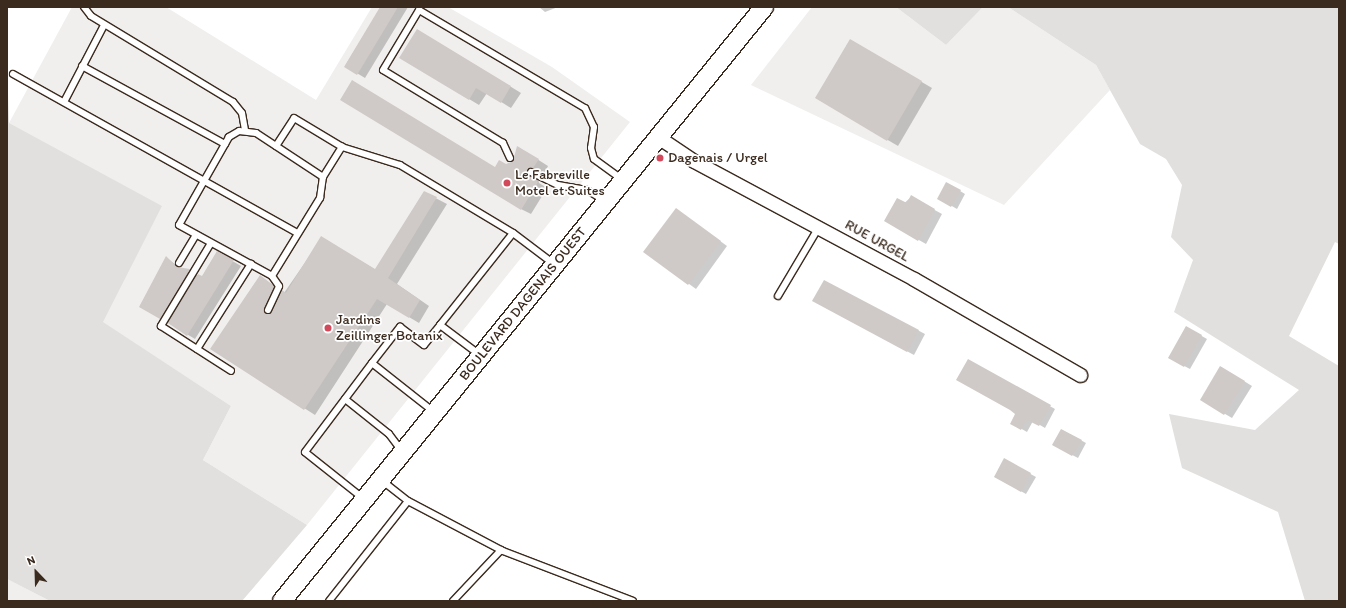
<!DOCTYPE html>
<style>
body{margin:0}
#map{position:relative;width:1346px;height:608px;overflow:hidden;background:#fff;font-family:Itim,sans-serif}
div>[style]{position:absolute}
.built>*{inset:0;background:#f1efee}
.green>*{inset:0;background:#e2e0de}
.shadow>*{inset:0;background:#0003}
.building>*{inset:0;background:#cfcac7}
.roads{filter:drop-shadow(1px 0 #3b2a1e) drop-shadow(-1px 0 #3b2a1e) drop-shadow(0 1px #3b2a1e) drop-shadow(0 -1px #3b2a1e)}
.service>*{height:6px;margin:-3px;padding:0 3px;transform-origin:3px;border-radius:3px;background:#fff}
.minor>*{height:13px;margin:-6.5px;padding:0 6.5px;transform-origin:6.5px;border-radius:6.5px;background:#fff}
.secondary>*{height:18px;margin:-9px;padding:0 9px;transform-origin:9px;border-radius:9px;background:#fff}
.dots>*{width:11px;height:11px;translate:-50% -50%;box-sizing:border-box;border:2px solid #fff;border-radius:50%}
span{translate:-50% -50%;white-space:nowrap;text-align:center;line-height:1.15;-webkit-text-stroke:3.5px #fff;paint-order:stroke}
.poi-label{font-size:14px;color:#3b2a1e}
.left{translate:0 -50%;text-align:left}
.street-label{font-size:14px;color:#3b2a1e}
.frame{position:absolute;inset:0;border:8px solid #3b2a1e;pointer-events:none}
.north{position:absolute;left:16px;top:552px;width:40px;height:40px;-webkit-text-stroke:3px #fff;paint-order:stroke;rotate:337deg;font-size:11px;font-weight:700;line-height:16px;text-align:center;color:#3b2a1e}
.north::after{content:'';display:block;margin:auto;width:14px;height:18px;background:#3b2a1e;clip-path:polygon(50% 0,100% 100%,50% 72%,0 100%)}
</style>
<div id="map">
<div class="built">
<div style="clip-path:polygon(72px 7px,166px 7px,316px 100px,372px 7px,448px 7px,552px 67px,630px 122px,307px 525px,203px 460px,231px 406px,102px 322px,9px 123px)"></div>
<div style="clip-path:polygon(812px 7px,896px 7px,946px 45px,983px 7px,1008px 7px,1096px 65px,1110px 90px,1004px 205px,751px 85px)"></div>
<div style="clip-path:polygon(7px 579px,50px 601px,7px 601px)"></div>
</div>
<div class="green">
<div style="clip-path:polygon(896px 7px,983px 7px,946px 45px)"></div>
<div style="clip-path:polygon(1008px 7px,1339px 7px,1339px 244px,1335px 242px,1289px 336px,1339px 366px,1339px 601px,1305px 601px,1278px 512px,1182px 468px,1169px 414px,1255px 430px,1299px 390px,1174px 312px,1193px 260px,1171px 237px,1182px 185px,1166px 159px,1140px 144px,1096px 65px)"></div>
<div style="clip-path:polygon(7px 61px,9px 123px,162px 206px,103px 322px,231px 406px,203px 460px,307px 525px,242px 601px,50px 601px,7px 579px)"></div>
</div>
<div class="shadow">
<div style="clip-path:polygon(381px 7px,408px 7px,365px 78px,345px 66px)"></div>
<div style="clip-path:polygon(539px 7px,558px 7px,545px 12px)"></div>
<div style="clip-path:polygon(427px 36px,521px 93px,511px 108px,487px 93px,479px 105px,401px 58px)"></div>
<div style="clip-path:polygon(850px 40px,932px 88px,898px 146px,816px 98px)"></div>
<div style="clip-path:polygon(518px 147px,548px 166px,544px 174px,537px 175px,539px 183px,547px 188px,531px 214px,521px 209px,496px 168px,514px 162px)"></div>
<div style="clip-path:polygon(947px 183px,965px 194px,957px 209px,938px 198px)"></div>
<div style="clip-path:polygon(424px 192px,447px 204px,397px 284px,429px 306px,419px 323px,387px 304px,315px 415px,212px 349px,260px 276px,284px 293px,322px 238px,376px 270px)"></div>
<div style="clip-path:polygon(911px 197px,942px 214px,926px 244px,885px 221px)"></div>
<div style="clip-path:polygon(683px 214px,727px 246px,696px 289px,645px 252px)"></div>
<div style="clip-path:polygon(217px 252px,241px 266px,195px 339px,140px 306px,167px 258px,181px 269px,202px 277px)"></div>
<div style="clip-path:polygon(824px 281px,925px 334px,914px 355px,819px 304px)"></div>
<div style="clip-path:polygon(1186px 327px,1207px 339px,1190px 369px,1169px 358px)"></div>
<div style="clip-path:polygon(968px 360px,1055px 409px,1045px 428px,1033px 421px,1027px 432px,1011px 423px,1017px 414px)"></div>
<div style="clip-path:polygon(1221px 367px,1252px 386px,1232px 418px,1201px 400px)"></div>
<div style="clip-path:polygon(1062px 430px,1086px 443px,1078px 458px,1053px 445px)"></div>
<div style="clip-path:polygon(1005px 460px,1036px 477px,1026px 494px,995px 477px)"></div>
</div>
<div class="building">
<div style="clip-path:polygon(380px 7px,398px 7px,357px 75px,344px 67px)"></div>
<div style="clip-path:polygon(417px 29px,511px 86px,501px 103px,476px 88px,469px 100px,399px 58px)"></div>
<div style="clip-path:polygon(850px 39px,922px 81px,887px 141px,815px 98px)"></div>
<div style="clip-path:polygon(352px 80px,495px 167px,499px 160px,506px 164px,513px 161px,517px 146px,539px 159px,533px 168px,527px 170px,538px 182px,521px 210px,340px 100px)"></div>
<div style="clip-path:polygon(946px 182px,961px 190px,951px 207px,937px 199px)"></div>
<div style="clip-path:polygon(424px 191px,437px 197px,388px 278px,420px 300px,409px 318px,377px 299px,304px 410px,210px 349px,260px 275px,274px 286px,264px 310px,271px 313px,282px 290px,286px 293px,321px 236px,375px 269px)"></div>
<div style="clip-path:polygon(911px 195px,935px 209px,918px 241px,884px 221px,897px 198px,907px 203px)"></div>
<div style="clip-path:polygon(676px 208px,721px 241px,688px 285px,643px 252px)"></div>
<div style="clip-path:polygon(217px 251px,234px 260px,187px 336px,168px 323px,198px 274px,202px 276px)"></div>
<div style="clip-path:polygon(166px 256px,177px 267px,190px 269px,160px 319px,139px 307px)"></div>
<div style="clip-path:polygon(824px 280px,919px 330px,907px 352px,812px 301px)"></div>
<div style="clip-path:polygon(1186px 326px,1202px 335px,1184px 367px,1168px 358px)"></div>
<div style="clip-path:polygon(968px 359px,1051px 405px,1039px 426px,1027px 420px,1021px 430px,1010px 424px,1015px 414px,1010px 410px,956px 380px)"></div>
<div style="clip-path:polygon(1220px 366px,1245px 381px,1224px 415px,1200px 400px)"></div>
<div style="clip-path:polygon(1061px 429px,1082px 440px,1072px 456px,1052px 445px)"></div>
<div style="clip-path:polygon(1004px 458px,1031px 473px,1021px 492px,994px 477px)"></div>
</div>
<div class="roads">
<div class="service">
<div style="left:84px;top:7px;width:11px;rotate:52deg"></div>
<div style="left:91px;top:16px;width:166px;rotate:31.2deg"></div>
<div style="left:233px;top:102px;width:14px;rotate:51deg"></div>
<div style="left:242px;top:113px;width:17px;rotate:80deg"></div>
<div style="left:82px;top:66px;width:163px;rotate:28.6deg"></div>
<div style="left:13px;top:74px;width:326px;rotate:29.2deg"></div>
<div style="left:64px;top:102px;width:87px;rotate:-62.5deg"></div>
<div style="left:276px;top:146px;width:33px;rotate:-57deg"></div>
<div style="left:294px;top:118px;width:56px;rotate:31.1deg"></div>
<div style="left:342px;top:147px;width:61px;rotate:17.2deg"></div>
<div style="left:400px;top:165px;width:132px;rotate:31deg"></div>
<div style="left:513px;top:233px;width:51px;rotate:37.1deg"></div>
<div style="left:510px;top:158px;width:17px;rotate:-115deg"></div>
<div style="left:503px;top:143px;width:140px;rotate:-148.7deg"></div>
<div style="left:383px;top:70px;width:70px;rotate:-59deg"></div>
<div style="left:419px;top:10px;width:193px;rotate:30.6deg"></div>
<div style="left:585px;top:108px;width:21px;rotate:65deg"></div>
<div style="left:594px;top:127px;width:21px;rotate:98deg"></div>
<div style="left:591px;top:148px;width:11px;rotate:75deg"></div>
<div style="left:594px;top:159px;width:34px;rotate:36deg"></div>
<div style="left:531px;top:172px;width:30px;rotate:26deg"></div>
<div style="left:558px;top:185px;width:29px;rotate:10deg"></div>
<div style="left:587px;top:190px;width:21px;rotate:31deg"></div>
<div style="left:323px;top:177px;width:80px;rotate:-146.7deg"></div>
<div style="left:256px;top:133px;width:17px;rotate:-173deg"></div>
<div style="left:239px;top:131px;width:12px;rotate:149deg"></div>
<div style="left:229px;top:137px;width:101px;rotate:119.6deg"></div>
<div style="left:179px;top:225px;width:106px;rotate:28.7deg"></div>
<div style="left:272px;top:276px;width:92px;rotate:-58.4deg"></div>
<div style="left:320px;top:198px;width:21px;rotate:-82deg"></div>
<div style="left:323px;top:177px;width:36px;rotate:-58deg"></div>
<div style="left:211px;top:243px;width:97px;rotate:121.1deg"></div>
<div style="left:161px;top:326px;width:83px;rotate:32.7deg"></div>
<div style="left:179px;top:263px;width:33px;rotate:-59deg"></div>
<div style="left:778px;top:296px;width:80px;rotate:-59.3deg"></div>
<div style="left:268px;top:310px;width:26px;rotate:-65deg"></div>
<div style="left:279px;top:286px;width:12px;rotate:-125deg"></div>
<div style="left:197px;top:349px;width:101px;rotate:-57.6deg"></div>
<div style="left:480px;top:355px;width:50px;rotate:-143.1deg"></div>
<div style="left:440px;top:325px;width:117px;rotate:-51.6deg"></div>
<div style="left:345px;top:399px;width:56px;rotate:38.5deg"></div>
<div style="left:389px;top:434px;width:20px;rotate:53deg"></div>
<div style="left:434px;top:412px;width:79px;rotate:-141.7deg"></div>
<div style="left:372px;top:363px;width:46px;rotate:-52.1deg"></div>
<div style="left:400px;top:327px;width:30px;rotate:37deg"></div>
<div style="left:424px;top:345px;width:26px;rotate:-51deg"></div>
<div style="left:364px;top:499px;width:75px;rotate:-141.5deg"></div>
<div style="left:305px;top:452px;width:111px;rotate:-53deg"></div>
<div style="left:408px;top:501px;width:107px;rotate:27.8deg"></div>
<div style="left:503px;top:551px;width:139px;rotate:21deg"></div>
<div style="left:329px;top:601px;width:127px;rotate:-51.7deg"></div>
<div style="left:408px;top:501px;width:33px;rotate:-142deg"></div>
<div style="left:453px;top:601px;width:70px;rotate:-46.7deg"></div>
</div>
<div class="minor">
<div style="left:658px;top:137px;width:43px;rotate:33.7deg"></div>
<div style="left:694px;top:161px;width:250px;rotate:28.2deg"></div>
<div style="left:914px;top:279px;width:192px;rotate:30deg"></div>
</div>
<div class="secondary">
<div style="left:282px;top:601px;width:765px;rotate:-50.94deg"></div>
</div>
</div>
<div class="dots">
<div style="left:660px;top:158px;background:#d1495b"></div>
<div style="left:507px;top:183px;background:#d1495b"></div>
<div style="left:328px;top:328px;background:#d1495b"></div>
</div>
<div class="poi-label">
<span class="left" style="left:668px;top:158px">Dagenais / Urgel</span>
<span class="left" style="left:515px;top:183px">Le Fabreville<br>Motel et Suites</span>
<span class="left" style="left:336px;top:328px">Jardins<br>Zeillinger Botanix</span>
</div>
<div class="street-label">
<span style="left:877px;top:241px;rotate:29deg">RUE URGEL</span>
<span style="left:523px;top:304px;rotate:-51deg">BOULEVARD DAGENAIS OUEST</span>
</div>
<div class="frame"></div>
<div class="north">N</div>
</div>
